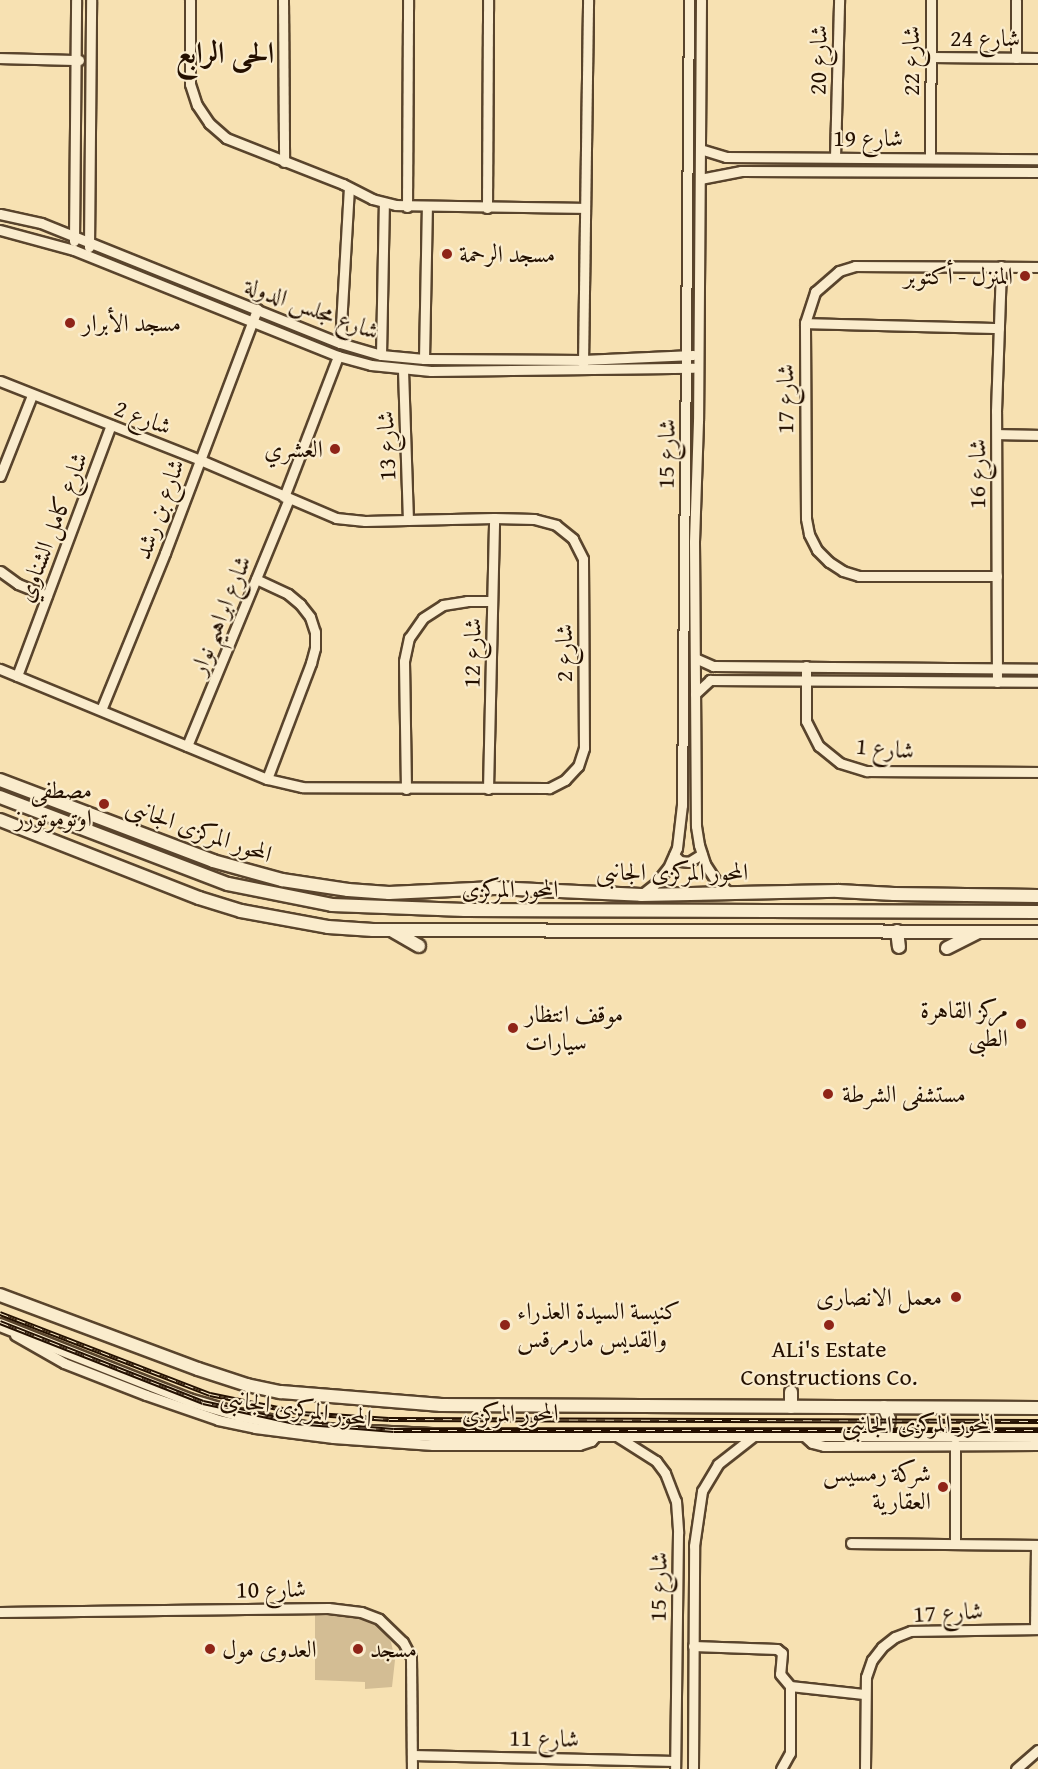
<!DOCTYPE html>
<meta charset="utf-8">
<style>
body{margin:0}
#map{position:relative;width:1038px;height:1769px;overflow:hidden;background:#f7e1b2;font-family:"Gentium Book Plus",Amiri,serif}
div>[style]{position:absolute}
.green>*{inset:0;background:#d3bd94}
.roads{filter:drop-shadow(2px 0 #59442c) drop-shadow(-2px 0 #59442c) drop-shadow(0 2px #59442c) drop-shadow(0 -2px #59442c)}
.street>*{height:9px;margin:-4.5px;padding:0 4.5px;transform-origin:4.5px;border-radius:4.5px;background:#faeccd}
.secondary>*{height:12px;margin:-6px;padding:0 6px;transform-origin:6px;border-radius:6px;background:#faeccd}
.rail>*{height:5px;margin-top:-2.5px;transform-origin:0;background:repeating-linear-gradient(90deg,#faeccd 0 9px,#241000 0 18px);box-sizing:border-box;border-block:2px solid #241000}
.dots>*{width:16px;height:16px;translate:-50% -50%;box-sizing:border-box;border:3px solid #faeccd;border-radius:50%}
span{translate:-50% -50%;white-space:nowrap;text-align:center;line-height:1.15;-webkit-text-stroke:4.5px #faeccd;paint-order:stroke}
.street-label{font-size:24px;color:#241000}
.poi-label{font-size:24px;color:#241000}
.left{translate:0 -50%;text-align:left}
.right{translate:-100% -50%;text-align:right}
.district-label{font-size:30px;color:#241000;font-weight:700}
</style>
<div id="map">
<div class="green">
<div style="clip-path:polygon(315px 1609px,358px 1613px,378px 1623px,391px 1642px,395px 1660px,392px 1687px,365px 1689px,365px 1682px,315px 1680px)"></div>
</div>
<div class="roads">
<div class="street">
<div style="left:190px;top:0;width:84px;rotate:90deg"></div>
<div style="left:190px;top:84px;width:22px;rotate:72deg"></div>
<div style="left:197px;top:105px;width:22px;rotate:56deg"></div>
<div style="left:209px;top:123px;width:23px;rotate:41deg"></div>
<div style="left:226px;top:138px;width:126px;rotate:21.5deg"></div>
<div style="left:343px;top:184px;width:33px;rotate:27deg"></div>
<div style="left:372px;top:199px;width:25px;rotate:14deg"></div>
<div style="left:396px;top:205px;width:189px;rotate:0.9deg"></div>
<div style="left:283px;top:0;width:162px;rotate:89.6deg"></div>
<div style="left:701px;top:0;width:421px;rotate:90.4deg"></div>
<div style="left:698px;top:421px;width:121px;rotate:91.9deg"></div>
<div style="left:694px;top:542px;width:284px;rotate:89.6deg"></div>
<div style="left:696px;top:826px;width:19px;rotate:81deg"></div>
<div style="left:699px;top:845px;width:20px;rotate:72deg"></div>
<div style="left:705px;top:864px;width:20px;rotate:57deg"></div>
<div style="left:716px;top:881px;width:18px;rotate:41deg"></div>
<div style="left:931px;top:57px;width:107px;rotate:0.5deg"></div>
<div style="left:0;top:58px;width:79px;rotate:1.5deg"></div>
<div style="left:1016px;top:58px;width:58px;rotate:-90deg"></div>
<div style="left:700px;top:149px;width:27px;rotate:17deg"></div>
<div style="left:726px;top:157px;width:312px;rotate:0.4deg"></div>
<div style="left:835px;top:157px;width:157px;rotate:-88.5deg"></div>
<div style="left:930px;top:158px;width:158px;rotate:-89.6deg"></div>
<div style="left:700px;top:179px;width:42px;rotate:-11deg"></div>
<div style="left:741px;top:171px;width:297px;rotate:0.2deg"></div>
<div style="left:407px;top:207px;width:207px;rotate:-89.7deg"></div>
<div style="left:487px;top:208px;width:208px;rotate:-89.7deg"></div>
<div style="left:0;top:214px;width:42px;rotate:12.4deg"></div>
<div style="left:41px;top:223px;width:322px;rotate:21.9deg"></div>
<div style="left:340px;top:343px;width:43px;rotate:16.3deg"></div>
<div style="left:381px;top:355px;width:43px;rotate:5.3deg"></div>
<div style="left:424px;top:359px;width:159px;rotate:0.4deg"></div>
<div style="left:583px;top:360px;width:110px;rotate:-2.6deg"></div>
<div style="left:0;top:230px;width:77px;rotate:15.1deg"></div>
<div style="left:74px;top:250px;width:284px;rotate:21.9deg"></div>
<div style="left:338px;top:356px;width:34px;rotate:15deg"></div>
<div style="left:371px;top:365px;width:60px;rotate:5.7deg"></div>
<div style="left:431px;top:371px;width:262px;rotate:-0.7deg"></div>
<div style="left:74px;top:241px;width:241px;rotate:-89.5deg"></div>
<div style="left:89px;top:247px;width:247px;rotate:-89.5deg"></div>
<div style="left:805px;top:323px;width:194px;rotate:1.5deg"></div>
<div style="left:340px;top:343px;width:155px;rotate:-86.7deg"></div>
<div style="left:381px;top:355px;width:152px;rotate:-88.9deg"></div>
<div style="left:424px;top:359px;width:152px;rotate:-88.9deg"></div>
<div style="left:583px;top:364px;width:364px;rotate:-89.2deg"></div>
<div style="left:403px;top:370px;width:150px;rotate:88.1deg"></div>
<div style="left:0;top:381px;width:213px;rotate:21.5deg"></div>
<div style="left:198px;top:459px;width:150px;rotate:23.1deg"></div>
<div style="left:336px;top:518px;width:29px;rotate:6deg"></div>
<div style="left:365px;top:521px;width:129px;rotate:-1.3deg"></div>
<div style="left:494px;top:518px;width:40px;rotate:1.4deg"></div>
<div style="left:534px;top:519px;width:23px;rotate:15deg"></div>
<div style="left:556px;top:525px;width:22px;rotate:39deg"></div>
<div style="left:573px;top:539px;width:22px;rotate:63deg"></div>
<div style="left:583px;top:559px;width:189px;rotate:89.7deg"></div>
<div style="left:584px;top:748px;width:19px;rotate:108deg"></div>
<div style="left:578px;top:766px;width:19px;rotate:133deg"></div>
<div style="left:565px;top:780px;width:18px;rotate:153deg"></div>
<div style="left:549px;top:788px;width:247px;rotate:-179.8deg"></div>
<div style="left:302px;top:787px;width:36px;rotate:-167deg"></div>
<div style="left:267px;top:779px;width:289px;rotate:-157.6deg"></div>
<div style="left:997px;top:434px;width:41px;rotate:1.4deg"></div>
<div style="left:0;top:476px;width:87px;rotate:-68.4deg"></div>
<div style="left:284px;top:497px;width:151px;rotate:-69deg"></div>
<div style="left:0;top:571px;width:22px;rotate:36deg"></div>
<div style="left:18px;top:584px;width:31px;rotate:22deg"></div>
<div style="left:997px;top:576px;width:138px;rotate:180deg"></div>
<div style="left:859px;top:576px;width:17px;rotate:-163deg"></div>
<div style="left:843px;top:571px;width:17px;rotate:-147deg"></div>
<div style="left:829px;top:562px;width:17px;rotate:-135deg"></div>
<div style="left:817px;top:550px;width:18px;rotate:-117deg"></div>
<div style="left:809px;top:534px;width:16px;rotate:-101deg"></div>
<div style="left:806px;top:518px;width:195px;rotate:-90.3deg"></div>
<div style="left:805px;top:323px;width:33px;rotate:-72deg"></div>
<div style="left:815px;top:292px;width:32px;rotate:-41deg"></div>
<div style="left:839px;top:271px;width:17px;rotate:-17deg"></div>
<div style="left:855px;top:266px;width:183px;rotate:0.3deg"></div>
<div style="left:256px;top:579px;width:35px;rotate:25deg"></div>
<div style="left:288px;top:594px;width:16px;rotate:40deg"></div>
<div style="left:300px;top:604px;width:16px;rotate:52deg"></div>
<div style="left:310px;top:617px;width:16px;rotate:72deg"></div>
<div style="left:315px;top:632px;width:16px;rotate:90deg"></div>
<div style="left:315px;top:648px;width:16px;rotate:105deg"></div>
<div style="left:311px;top:663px;width:124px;rotate:110.8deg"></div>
<div style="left:695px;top:658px;width:20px;rotate:24deg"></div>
<div style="left:713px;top:666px;width:325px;rotate:0.5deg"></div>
<div style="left:806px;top:666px;width:55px;rotate:90deg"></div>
<div style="left:806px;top:721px;width:28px;rotate:63deg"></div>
<div style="left:819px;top:746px;width:27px;rotate:39deg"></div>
<div style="left:840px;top:763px;width:28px;rotate:17deg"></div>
<div style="left:867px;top:771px;width:171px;rotate:0.3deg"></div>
<div style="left:17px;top:676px;width:268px;rotate:-69.5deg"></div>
<div style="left:997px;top:682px;width:271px;rotate:-90.2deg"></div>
<div style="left:996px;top:411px;width:145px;rotate:-88deg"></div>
<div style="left:695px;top:694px;width:21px;rotate:-43deg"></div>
<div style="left:710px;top:680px;width:328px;rotate:0.3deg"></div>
<div style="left:101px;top:710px;width:170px;rotate:-67.8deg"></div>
<div style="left:165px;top:553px;width:261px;rotate:-69.3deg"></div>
<div style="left:187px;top:746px;width:267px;rotate:-67.6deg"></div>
<div style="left:406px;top:789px;width:128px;rotate:-90.9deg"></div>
<div style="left:404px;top:661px;width:24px;rotate:-78deg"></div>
<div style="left:409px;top:638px;width:24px;rotate:-55deg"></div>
<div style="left:423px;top:618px;width:24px;rotate:-33deg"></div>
<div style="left:443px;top:605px;width:24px;rotate:-9deg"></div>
<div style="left:467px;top:601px;width:25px"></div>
<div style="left:488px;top:789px;width:271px;rotate:-88.7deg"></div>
<div style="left:674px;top:855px;width:8px;rotate:45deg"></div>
<div style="left:680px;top:861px;width:9px;rotate:6deg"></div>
<div style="left:689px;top:862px;width:15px;rotate:-32deg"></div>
<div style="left:641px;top:895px;width:16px;rotate:-38deg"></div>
<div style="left:654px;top:885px;width:22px;rotate:-51deg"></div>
<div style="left:668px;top:868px;width:22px;rotate:-66deg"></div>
<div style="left:677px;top:848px;width:43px;rotate:-83.4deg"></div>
<div style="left:682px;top:805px;width:805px;rotate:-89.5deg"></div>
<div style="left:15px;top:1335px;width:56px;rotate:29.7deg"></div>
<div style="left:64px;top:1363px;width:88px;rotate:21.3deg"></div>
<div style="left:146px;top:1395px;width:76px;rotate:19.1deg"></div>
<div style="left:218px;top:1420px;width:38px;rotate:12deg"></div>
<div style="left:255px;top:1428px;width:79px;rotate:7.3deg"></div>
<div style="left:333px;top:1438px;width:100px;rotate:4deg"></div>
<div style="left:433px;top:1445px;width:146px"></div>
<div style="left:579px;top:1445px;width:13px;rotate:-18deg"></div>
<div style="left:591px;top:1441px;width:10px;rotate:-45deg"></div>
<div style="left:615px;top:1435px;width:49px;rotate:32.4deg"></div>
<div style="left:656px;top:1461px;width:15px;rotate:53deg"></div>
<div style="left:665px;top:1473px;width:30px;rotate:69deg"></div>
<div style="left:676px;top:1501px;width:32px;rotate:86deg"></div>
<div style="left:678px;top:1533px;width:236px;rotate:90.7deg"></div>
<div style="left:803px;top:1435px;width:12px;rotate:42deg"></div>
<div style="left:812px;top:1443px;width:12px;rotate:14deg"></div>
<div style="left:824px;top:1446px;width:214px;rotate:-0.3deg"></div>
<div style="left:851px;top:1543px;width:187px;rotate:0.6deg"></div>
<div style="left:955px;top:1544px;width:100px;rotate:-90deg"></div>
<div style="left:0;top:1612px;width:328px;rotate:-0.7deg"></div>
<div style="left:328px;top:1608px;width:33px;rotate:7deg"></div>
<div style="left:361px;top:1612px;width:19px;rotate:21deg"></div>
<div style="left:379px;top:1619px;width:33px;rotate:44deg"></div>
<div style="left:403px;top:1642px;width:17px;rotate:62deg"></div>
<div style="left:411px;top:1657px;width:112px;rotate:89.5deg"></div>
<div style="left:1035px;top:1629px;width:84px;rotate:-89.3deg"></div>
<div style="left:693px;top:1646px;width:84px;rotate:2deg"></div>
<div style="left:777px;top:1649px;width:6px;rotate:39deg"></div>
<div style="left:782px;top:1653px;width:21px;rotate:95deg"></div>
<div style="left:780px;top:1674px;width:16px;rotate:50deg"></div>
<div style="left:790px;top:1686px;width:74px;rotate:6.2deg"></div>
<div style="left:412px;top:1755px;width:263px;rotate:1.3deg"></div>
<div style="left:693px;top:1769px;width:223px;rotate:-89.7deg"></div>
<div style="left:694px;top:1546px;width:56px;rotate:-81.7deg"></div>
<div style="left:702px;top:1491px;width:31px;rotate:-59deg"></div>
<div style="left:718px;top:1464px;width:47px;rotate:-38.1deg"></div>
<div style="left:781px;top:1769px;width:18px;rotate:-61deg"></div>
<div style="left:790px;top:1753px;width:67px;rotate:-90deg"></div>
<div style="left:865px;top:1769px;width:92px;rotate:-89.4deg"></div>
<div style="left:866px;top:1677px;width:18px;rotate:-71deg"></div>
<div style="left:872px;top:1660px;width:16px;rotate:-52deg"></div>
<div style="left:882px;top:1647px;width:16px;rotate:-38deg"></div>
<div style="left:895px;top:1637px;width:17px;rotate:-21deg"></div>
<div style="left:911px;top:1631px;width:127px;rotate:-0.9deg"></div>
<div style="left:1016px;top:1769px;width:29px;rotate:-41deg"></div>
</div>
<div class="secondary">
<div style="left:0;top:780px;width:228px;rotate:20.8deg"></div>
<div style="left:213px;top:861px;width:72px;rotate:15.4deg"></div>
<div style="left:282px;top:880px;width:67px;rotate:8.6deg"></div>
<div style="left:348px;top:890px;width:41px;rotate:4.2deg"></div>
<div style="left:389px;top:893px;width:106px;rotate:-2.7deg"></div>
<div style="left:495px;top:888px;width:146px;rotate:2.7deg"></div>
<div style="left:641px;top:895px;width:197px;rotate:-1.2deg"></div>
<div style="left:838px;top:891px;width:56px;rotate:3.1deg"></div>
<div style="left:894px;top:894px;width:144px;rotate:0.8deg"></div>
<div style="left:0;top:797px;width:244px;rotate:20.9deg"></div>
<div style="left:228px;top:884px;width:106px;rotate:11.4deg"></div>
<div style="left:332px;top:905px;width:133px;rotate:2.2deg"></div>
<div style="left:465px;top:910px;width:573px;rotate:0.2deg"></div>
<div style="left:0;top:820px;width:214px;rotate:21.4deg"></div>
<div style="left:199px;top:898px;width:44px;rotate:17.2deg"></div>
<div style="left:241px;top:911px;width:88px;rotate:10.4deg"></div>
<div style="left:328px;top:927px;width:45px;rotate:3.8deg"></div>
<div style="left:373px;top:930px;width:665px;rotate:0.17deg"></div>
<div style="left:393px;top:931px;width:30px;rotate:30deg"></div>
<div style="left:897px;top:931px;width:16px;rotate:83deg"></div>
<div style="left:947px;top:948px;width:35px;rotate:-27deg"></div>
<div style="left:0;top:1295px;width:211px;rotate:20.5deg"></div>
<div style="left:198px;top:1369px;width:52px;rotate:18.1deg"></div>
<div style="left:247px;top:1385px;width:35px;rotate:12deg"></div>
<div style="left:281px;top:1392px;width:161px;rotate:4.6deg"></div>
<div style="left:441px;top:1405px;width:597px;rotate:0.29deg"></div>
<div style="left:0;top:1325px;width:203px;rotate:21.6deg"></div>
<div style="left:189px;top:1400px;width:53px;rotate:16.4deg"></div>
<div style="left:240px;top:1415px;width:71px;rotate:11.3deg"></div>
<div style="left:310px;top:1429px;width:122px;rotate:2.8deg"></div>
<div style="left:432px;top:1435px;width:606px"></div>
<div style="left:791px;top:1407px;width:15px;rotate:-90deg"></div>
<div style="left:884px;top:1407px;width:13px;rotate:67deg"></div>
<div style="left:889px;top:1419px;width:16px;rotate:101deg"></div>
</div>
</div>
<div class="rail">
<div style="left:0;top:1313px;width:225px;rotate:21.1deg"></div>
<div style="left:210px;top:1394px;width:94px;rotate:11.7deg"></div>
<div style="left:302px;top:1413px;width:87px;rotate:3.9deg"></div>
<div style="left:389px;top:1419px;width:649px;rotate:0.18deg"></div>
<div style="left:0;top:1322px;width:218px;rotate:21.5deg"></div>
<div style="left:203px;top:1402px;width:94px;rotate:12.3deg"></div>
<div style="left:295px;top:1422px;width:99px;rotate:4.6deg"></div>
<div style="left:394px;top:1430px;width:644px"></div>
</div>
<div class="dots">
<div style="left:447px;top:254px;background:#8f2418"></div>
<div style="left:1025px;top:276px;background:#8f2418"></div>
<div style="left:70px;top:323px;background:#8f2418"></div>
<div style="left:335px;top:449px;background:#8f2418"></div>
<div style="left:104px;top:804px;background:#8f2418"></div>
<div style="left:1021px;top:1024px;background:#8f2418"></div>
<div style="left:513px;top:1028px;background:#8f2418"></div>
<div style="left:828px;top:1094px;background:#8f2418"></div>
<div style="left:956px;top:1297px;background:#8f2418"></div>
<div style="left:505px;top:1325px;background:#8f2418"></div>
<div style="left:829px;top:1325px;background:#8f2418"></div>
<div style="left:943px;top:1487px;background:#8f2418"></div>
<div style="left:210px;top:1649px;background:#8f2418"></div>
<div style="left:358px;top:1649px;background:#8f2418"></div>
</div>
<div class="street-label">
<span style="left:985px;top:38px">شارع 24</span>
<span style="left:818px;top:60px;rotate:-89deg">شارع 20</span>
<span style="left:911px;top:61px;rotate:-90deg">شارع 22</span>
<span style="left:868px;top:138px">شارع 19</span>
<span style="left:312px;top:308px;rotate:20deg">شارع مجلس الدولة</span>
<span style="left:785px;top:399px;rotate:-90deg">شارع 17</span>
<span style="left:143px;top:417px;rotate:21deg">شارع 2</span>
<span style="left:386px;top:446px;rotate:-92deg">شارع 13</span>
<span style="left:666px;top:454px;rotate:-89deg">شارع 15</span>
<span style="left:977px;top:474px;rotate:-90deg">شارع 16</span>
<span style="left:159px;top:509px;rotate:-70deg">شارع بن رشد</span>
<span style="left:52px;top:527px;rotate:-69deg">شارع كامل الشناوي</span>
<span style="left:220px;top:615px;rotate:-68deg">شارع ابراهيم نوار</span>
<span style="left:472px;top:653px;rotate:-89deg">شارع 12</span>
<span style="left:564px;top:653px;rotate:-90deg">شارع 2</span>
<span style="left:885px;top:748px;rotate:5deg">شارع 1</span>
<span style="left:199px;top:830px;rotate:19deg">المحور المركزى الجانبى</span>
<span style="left:672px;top:872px">المحور المركزى الجانبى</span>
<span style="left:510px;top:889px">المحور المركزى</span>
<span style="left:296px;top:1408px;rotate:8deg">المحور المركزى الجانبى</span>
<span style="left:510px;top:1413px;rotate:-1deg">المحور المركزى</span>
<span style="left:918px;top:1424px;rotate:-1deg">المحور المركزى الجانبى</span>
<span style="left:658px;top:1587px;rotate:-89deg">شارع 15</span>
<span style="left:271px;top:1589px;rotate:-1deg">شارع 10</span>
<span style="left:948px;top:1612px;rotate:-3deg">شارع 17</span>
<span style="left:544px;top:1738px;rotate:1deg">شارع 11</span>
</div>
<div class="poi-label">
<span class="left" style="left:459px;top:254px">مسجد الرحمة</span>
<span class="right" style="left:1013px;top:276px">المنزل - أكتوبر</span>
<span class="left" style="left:82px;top:323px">مسجد الأبرار</span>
<span class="right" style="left:323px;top:449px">العشري</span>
<span class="right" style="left:92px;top:804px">مصطفى<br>اوتوموتورز</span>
<span class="right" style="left:1008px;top:1024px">مركز القاهرة<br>الطبى</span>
<span class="left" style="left:525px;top:1028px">موقف انتظار<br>سيارات</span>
<span class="left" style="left:842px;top:1094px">مستشفى الشرطة</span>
<span class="right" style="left:942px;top:1297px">معمل الانصارى</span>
<span class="left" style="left:517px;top:1325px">كنيسة السيدة العذراء<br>والقديس مارمرقس</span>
<span style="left:829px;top:1363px">ALi's Estate<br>Constructions Co.</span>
<span class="right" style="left:931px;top:1487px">شركة رمسيس<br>العقارية</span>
<span class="left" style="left:222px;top:1649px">العدوى مول</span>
<span class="left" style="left:370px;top:1649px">مسجد</span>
</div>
<div class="district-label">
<span style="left:225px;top:52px">الحى الرابع</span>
</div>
</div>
